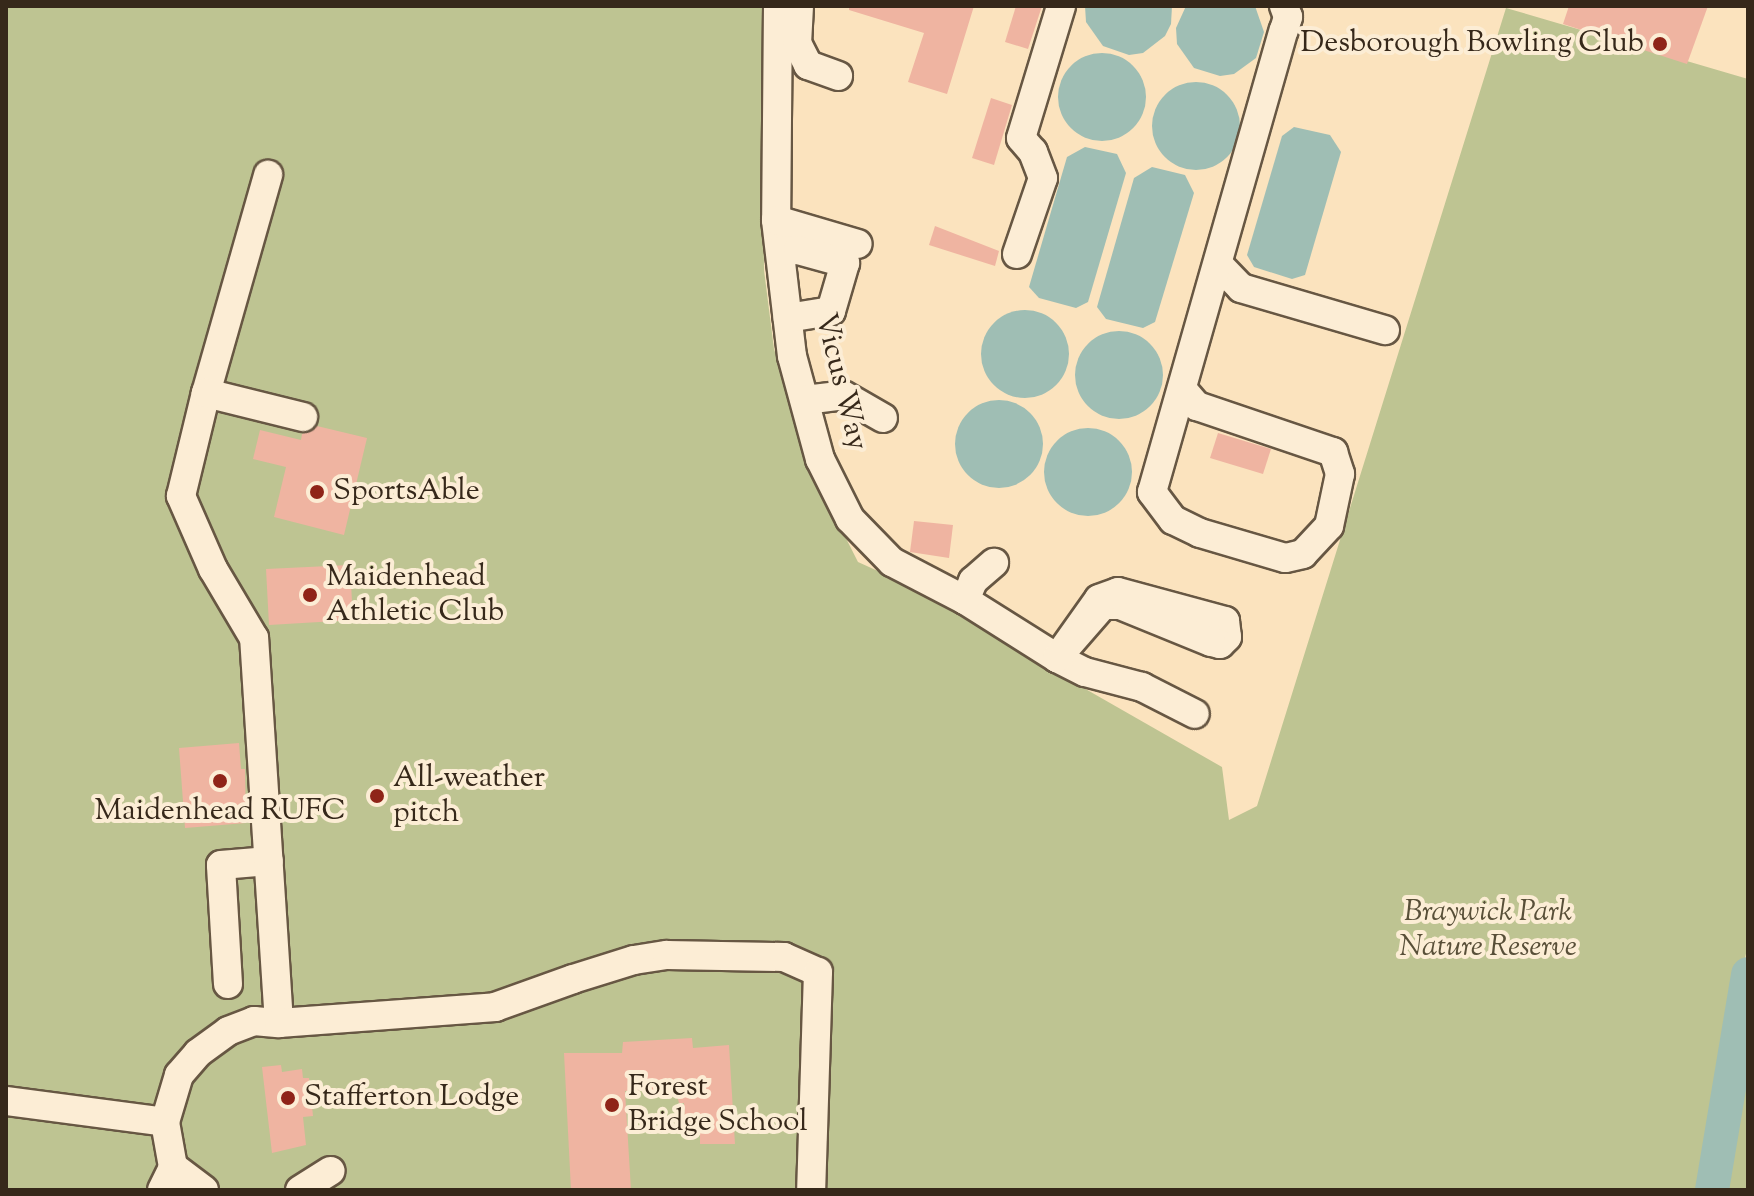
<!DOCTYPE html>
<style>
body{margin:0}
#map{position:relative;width:1754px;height:1196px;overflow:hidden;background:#fbe3be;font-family:"Sorts Mill Goudy",serif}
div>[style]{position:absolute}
.green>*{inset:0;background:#bec492}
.water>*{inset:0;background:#9fbeb4}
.round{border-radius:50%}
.river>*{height:34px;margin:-17px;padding:0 17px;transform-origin:17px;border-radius:17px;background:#9fbeb4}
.building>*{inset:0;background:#efb4a1}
.roads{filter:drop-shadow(2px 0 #675743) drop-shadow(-2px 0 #675743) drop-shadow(0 2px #675743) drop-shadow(0 -2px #675743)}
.minor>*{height:28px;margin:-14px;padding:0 14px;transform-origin:14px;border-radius:14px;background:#fcedd5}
.dots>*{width:22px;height:22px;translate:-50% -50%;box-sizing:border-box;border:4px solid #fcedd5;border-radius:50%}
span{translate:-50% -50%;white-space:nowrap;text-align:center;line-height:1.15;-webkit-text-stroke:8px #fcedd5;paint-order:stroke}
.poi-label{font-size:30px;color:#36281a}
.right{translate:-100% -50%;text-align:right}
.left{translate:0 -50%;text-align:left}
.street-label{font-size:30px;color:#36281a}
.park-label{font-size:30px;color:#584f38;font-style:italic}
.frame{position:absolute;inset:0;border:8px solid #36281a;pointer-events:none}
</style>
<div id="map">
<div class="green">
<div style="clip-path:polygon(6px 6px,762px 6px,764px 270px,774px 349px,819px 485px,858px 562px,973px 614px,1068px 679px,1222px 767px,1229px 820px,1257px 806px,1506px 8px,1748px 79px,1748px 944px,1697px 1190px,6px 1190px)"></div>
<div style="clip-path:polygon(1748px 1014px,1748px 1190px,1720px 1190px)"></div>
</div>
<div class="water">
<div style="clip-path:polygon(1172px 6px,1171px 24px,1165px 36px,1143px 53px,1129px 55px,1103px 46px,1086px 22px,1085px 6px)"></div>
<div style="clip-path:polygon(1186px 6px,1255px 6px,1264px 32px,1256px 58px,1234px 74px,1220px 76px,1194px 68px,1177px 44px,1176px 28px)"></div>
<div class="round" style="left:1058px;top:53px;width:88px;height:88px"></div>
<div class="round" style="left:1152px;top:82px;width:88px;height:88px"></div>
<div style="clip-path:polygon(1294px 127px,1330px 135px,1341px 152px,1305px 275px,1292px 279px,1254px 267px,1247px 255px,1282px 136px)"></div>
<div style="clip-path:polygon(1085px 147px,1117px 154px,1126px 173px,1088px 302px,1076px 308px,1039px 298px,1029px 287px,1067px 157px)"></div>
<div style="clip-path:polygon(1152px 167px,1185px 175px,1194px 193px,1155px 322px,1143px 328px,1106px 319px,1097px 307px,1134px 178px)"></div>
<div class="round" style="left:981px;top:310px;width:88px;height:88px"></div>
<div class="round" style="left:1075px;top:331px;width:88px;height:88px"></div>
<div class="round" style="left:955px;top:400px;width:88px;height:88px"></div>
<div class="round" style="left:1044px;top:428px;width:88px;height:88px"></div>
</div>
<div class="river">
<div style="left:1712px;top:1190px;width:219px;rotate:-80.5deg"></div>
</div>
<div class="building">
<div style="clip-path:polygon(849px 6px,974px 6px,947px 94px,908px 82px,924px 33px,849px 10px)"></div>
<div style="clip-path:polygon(1016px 6px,1042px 6px,1028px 49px,1005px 42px)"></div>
<div style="clip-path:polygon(1569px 6px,1708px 6px,1687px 64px,1563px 24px)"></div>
<div style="clip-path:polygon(991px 98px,1012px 105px,994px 165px,972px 158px)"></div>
<div style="clip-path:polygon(935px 226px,999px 251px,995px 266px,929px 245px)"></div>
<div style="clip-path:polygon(317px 426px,367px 438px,344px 535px,274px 517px,286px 467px,253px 459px,260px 430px,301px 440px,302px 434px)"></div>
<div style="clip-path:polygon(1218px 433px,1271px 449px,1263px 474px,1210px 458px)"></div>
<div style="clip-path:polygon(914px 521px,953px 525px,949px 558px,910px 552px)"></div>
<div style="clip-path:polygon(350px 565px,353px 620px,269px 625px,266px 569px)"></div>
<div style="clip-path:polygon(239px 743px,241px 769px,245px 769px,246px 823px,185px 828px,179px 748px)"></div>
<div style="clip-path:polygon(692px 1038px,693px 1048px,729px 1045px,735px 1144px,700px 1144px,700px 1135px,685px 1135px,684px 1103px,679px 1103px,675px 1089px,625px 1091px,631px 1190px,571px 1190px,564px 1053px,622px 1053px,623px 1042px)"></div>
<div style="clip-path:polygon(281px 1065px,282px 1072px,302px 1069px,303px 1078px,309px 1078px,313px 1116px,303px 1117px,306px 1145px,272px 1153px,262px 1067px)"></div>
</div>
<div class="roads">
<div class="minor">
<div style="left:778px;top:6px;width:214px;rotate:90.5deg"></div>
<div style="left:776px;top:220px;width:137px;rotate:83.3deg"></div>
<div style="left:792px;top:356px;width:107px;rotate:74.8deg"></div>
<div style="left:820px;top:459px;width:67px;rotate:63.4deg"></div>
<div style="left:850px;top:519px;width:60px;rotate:45.7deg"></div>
<div style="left:892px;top:562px;width:82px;rotate:27.5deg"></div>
<div style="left:965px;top:600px;width:109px;rotate:32.2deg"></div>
<div style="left:1057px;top:658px;width:31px;rotate:27deg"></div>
<div style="left:1085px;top:672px;width:59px;rotate:14.7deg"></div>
<div style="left:1142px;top:687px;width:59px;rotate:27deg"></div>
<div style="left:799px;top:6px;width:37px;rotate:93deg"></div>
<div style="left:797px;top:43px;width:25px;rotate:63deg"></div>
<div style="left:808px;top:65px;width:32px;rotate:20deg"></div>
<div style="left:776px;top:220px;width:85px;rotate:16.3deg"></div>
<div style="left:780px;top:251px;width:18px;rotate:-3deg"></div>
<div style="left:798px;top:250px;width:49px;rotate:15.5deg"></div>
<div style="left:845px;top:263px;width:50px;rotate:106.3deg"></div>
<div style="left:831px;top:311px;width:44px;rotate:170.8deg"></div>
<div style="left:1017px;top:254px;width:80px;rotate:-71.1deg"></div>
<div style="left:1043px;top:178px;width:28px;rotate:-111deg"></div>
<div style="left:1033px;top:152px;width:18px;rotate:-131deg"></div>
<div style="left:1021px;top:138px;width:138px;rotate:-73.1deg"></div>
<div style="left:1218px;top:264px;width:33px;rotate:46deg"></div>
<div style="left:1241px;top:288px;width:150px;rotate:16.3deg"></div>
<div style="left:1182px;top:389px;width:23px;rotate:49deg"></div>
<div style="left:1197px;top:406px;width:144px;rotate:18.7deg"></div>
<div style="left:1333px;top:452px;width:23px;rotate:72deg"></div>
<div style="left:1340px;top:474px;width:53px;rotate:101.9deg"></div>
<div style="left:1329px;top:526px;width:38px;rotate:133deg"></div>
<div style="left:1303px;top:554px;width:18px;rotate:167deg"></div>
<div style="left:1285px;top:558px;width:89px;rotate:-163.6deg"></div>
<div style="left:1200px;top:533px;width:30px;rotate:-154deg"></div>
<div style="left:1173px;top:520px;width:35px;rotate:-127deg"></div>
<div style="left:1152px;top:492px;width:480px;rotate:-74.1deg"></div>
<div style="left:1284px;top:30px;width:14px;rotate:-73deg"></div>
<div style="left:1288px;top:17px;width:12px;rotate:-110deg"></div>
<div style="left:206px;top:393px;width:227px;rotate:-74.1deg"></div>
<div style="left:805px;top:400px;width:38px;rotate:-7deg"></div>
<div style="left:843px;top:395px;width:46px;rotate:29.9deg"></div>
<div style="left:1118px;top:592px;width:111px;rotate:15.2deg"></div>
<div style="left:1225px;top:621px;width:16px;rotate:83deg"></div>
<div style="left:1227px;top:637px;width:10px;rotate:135deg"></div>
<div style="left:1220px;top:644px;width:9px;rotate:-167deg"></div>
<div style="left:1211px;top:642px;width:98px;rotate:-157.9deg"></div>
<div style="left:1120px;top:605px;width:17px;rotate:180deg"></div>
<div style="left:1103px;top:605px;width:70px;rotate:131deg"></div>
<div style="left:1057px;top:658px;width:72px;rotate:-54.6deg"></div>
<div style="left:1099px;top:599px;width:20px;rotate:-20deg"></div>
<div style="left:965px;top:600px;width:21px;rotate:-67deg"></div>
<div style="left:973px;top:581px;width:28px;rotate:-41deg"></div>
<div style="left:228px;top:984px;width:119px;rotate:-93.4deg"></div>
<div style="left:221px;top:865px;width:48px;rotate:-4.8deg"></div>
<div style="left:279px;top:1023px;width:386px;rotate:-93.7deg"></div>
<div style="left:254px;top:638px;width:80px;rotate:-120.7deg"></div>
<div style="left:213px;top:569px;width:80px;rotate:-113.7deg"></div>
<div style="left:181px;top:496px;width:106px;rotate:-76.4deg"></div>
<div style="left:206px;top:393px;width:100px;rotate:13.9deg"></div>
<div style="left:6px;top:1101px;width:160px;rotate:7.5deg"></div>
<div style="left:162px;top:1190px;width:25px;rotate:-64deg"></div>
<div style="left:204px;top:1190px;width:39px;rotate:-143deg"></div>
<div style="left:173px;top:1167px;width:46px;rotate:-100.1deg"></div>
<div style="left:165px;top:1122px;width:49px;rotate:-73.4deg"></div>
<div style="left:179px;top:1075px;width:29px;rotate:-49deg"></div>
<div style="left:198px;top:1053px;width:37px;rotate:-36deg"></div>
<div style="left:228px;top:1031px;width:28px;rotate:-21deg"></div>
<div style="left:254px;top:1021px;width:25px;rotate:5deg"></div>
<div style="left:279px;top:1023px;width:217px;rotate:-4.2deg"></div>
<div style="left:495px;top:1007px;width:83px;rotate:-19.7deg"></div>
<div style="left:573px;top:979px;width:64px;rotate:-17.3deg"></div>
<div style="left:634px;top:960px;width:33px;rotate:-9deg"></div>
<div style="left:667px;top:955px;width:117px;rotate:1deg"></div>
<div style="left:784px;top:957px;width:37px;rotate:24deg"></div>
<div style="left:818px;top:972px;width:218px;rotate:91.8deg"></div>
<div style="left:300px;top:1190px;width:36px;rotate:-32deg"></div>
</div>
</div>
<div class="dots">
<div style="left:1660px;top:44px;background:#8f2418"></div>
<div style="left:317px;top:492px;background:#8f2418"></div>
<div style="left:310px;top:595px;background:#8f2418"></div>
<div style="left:220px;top:781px;background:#8f2418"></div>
<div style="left:377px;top:796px;background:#8f2418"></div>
<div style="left:288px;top:1098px;background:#8f2418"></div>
<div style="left:612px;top:1105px;background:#8f2418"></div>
</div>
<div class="poi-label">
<span class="right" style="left:1644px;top:44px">Desborough Bowling Club</span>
<span class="left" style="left:333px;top:492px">SportsAble</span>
<span class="left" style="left:326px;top:595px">Maidenhead<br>Athletic Club</span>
<span class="left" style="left:393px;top:796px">All-weather<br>pitch</span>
<span style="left:220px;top:812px">Maidenhead RUFC</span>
<span class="left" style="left:628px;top:1105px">Forest<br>Bridge School</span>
<span class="left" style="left:304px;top:1098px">Stafferton Lodge</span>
</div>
<div class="street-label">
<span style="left:840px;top:382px;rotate:76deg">Vicus Way</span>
</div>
<div class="park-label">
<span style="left:1488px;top:930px">Braywick Park<br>Nature Reserve</span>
</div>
<div class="frame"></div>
</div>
